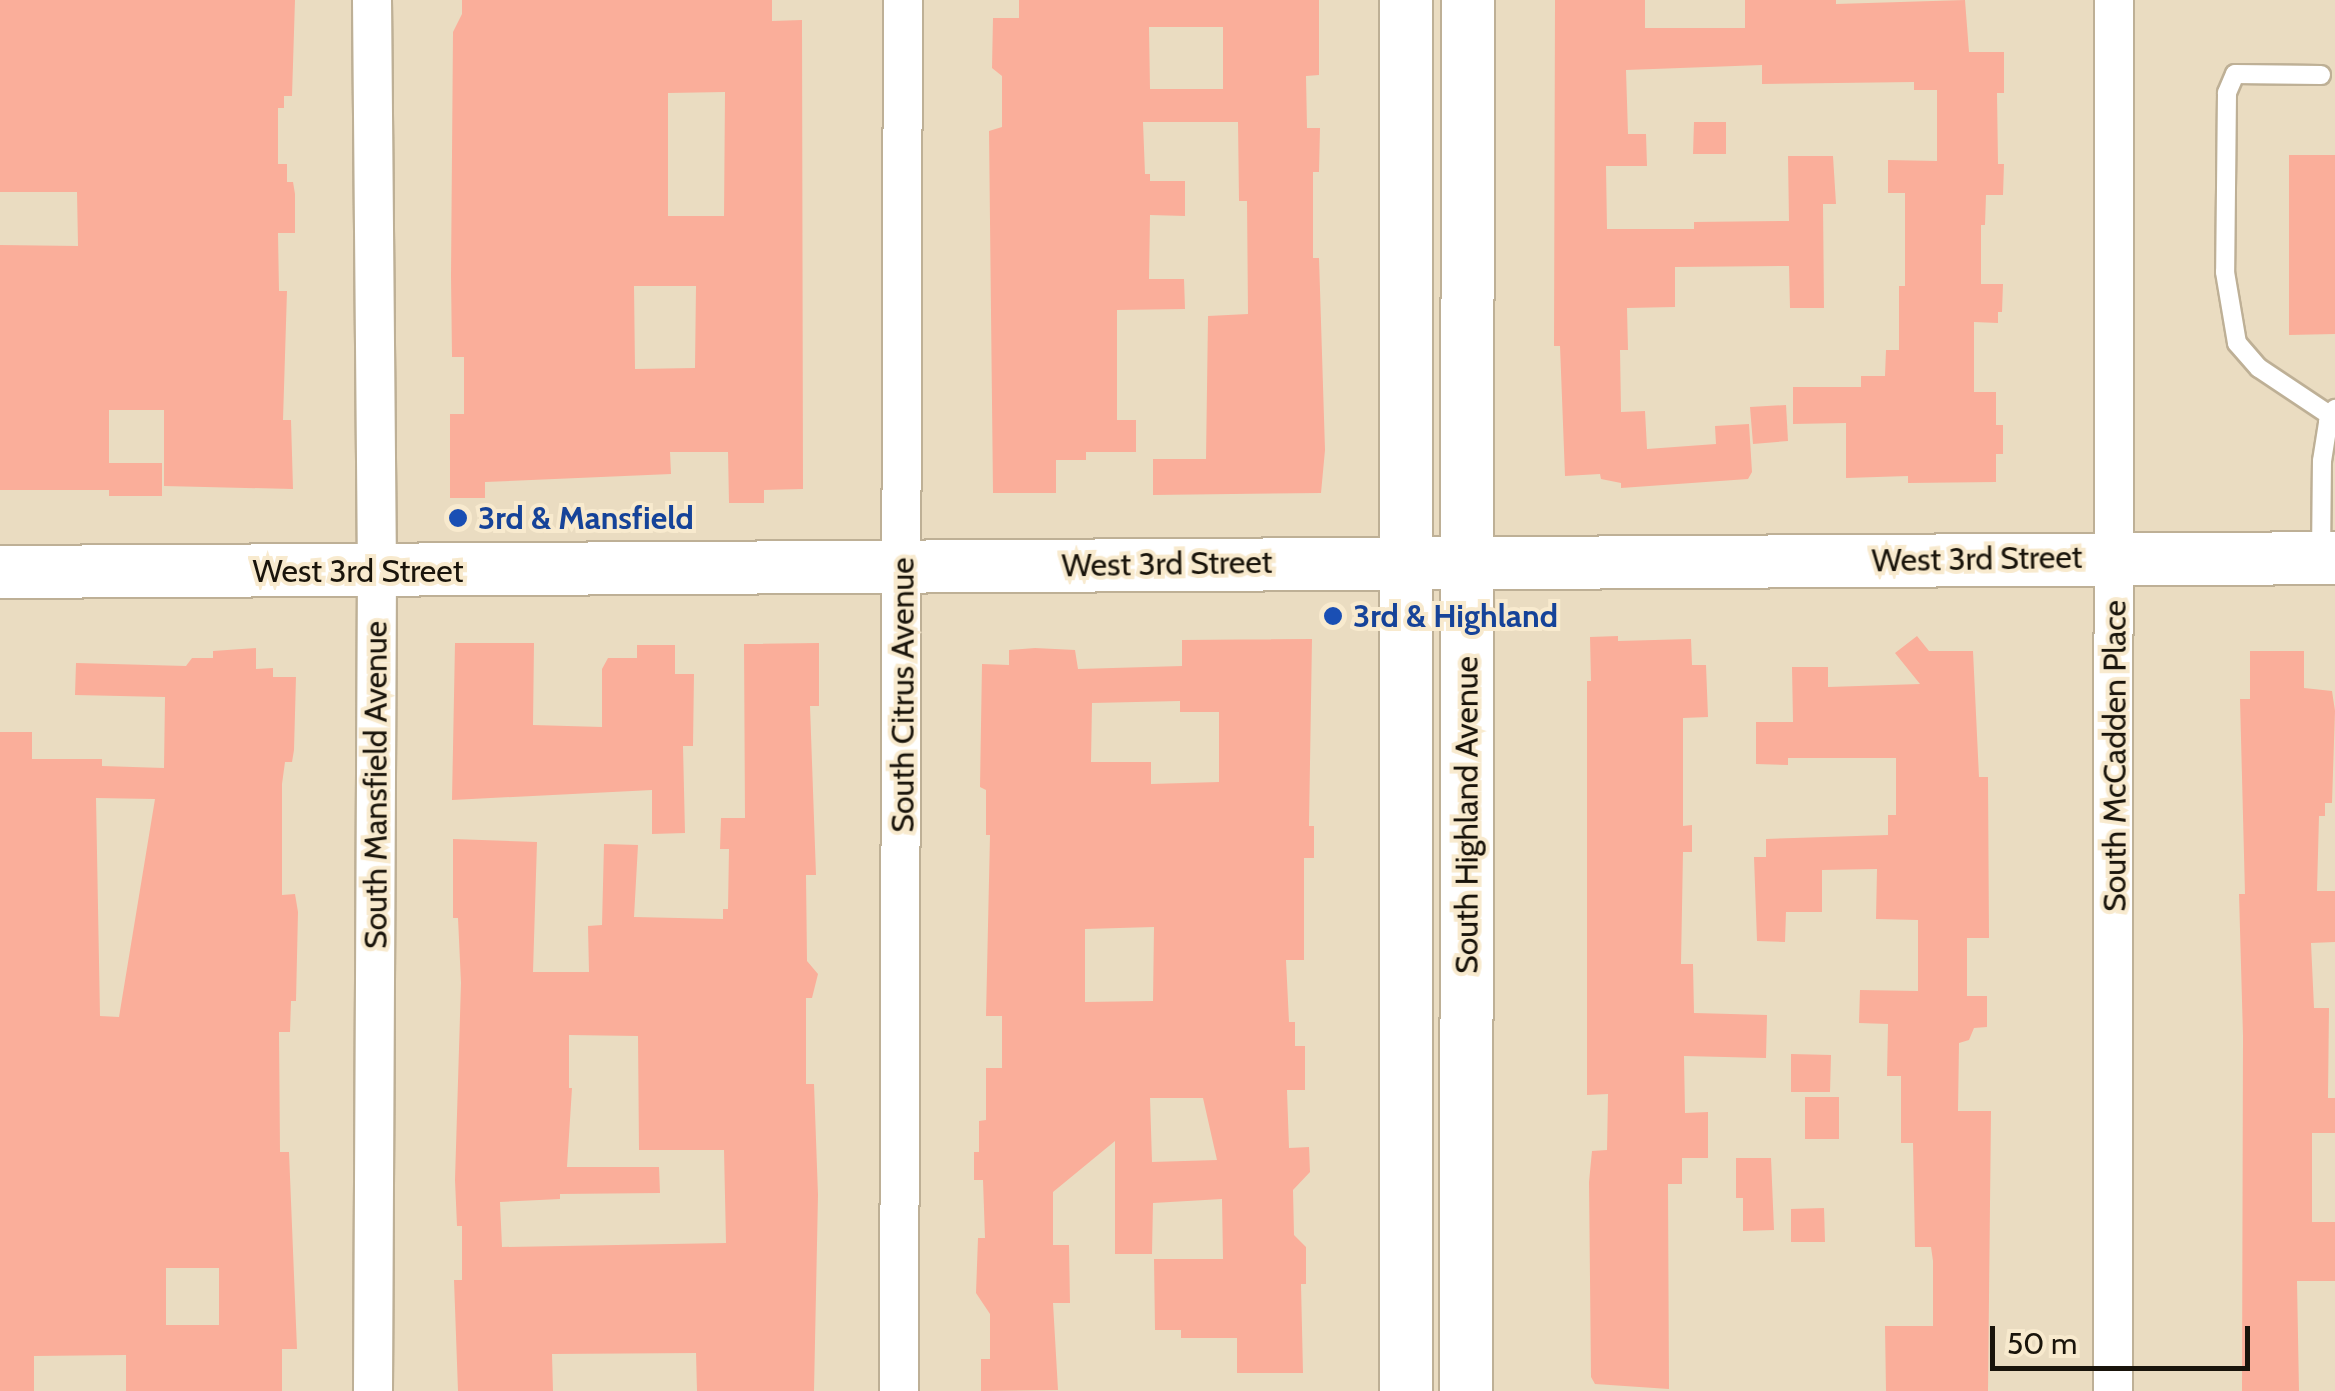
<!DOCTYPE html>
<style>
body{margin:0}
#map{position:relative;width:2335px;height:1391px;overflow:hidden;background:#eadcc1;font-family:Cabin,sans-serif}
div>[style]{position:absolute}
.building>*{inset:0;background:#faae9a}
.roads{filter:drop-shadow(2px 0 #beb096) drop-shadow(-2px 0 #beb096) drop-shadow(0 2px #beb096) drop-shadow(0 -2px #beb096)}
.service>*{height:18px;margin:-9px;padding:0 9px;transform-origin:9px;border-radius:9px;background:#fff}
.minor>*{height:38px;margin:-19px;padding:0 19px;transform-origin:19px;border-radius:19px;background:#fff}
.secondary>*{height:52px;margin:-26px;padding:0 26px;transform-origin:26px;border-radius:26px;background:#fff}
.dots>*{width:28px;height:28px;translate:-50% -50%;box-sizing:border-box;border:5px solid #f8eace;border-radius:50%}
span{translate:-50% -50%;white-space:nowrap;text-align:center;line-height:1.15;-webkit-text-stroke:8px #f8eace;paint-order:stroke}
.transit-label{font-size:32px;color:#164399;font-weight:700}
.left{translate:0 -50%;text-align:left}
.street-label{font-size:32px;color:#19140b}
.scale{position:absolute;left:1990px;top:1326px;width:260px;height:45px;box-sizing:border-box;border:5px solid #19140b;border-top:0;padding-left:12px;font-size:30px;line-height:35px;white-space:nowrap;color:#19140b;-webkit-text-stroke:8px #f8eace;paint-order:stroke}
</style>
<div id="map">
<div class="building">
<div style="clip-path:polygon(0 0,295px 0,292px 96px,284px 96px,284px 108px,278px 108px,278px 164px,287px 164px,287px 182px,293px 182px,295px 194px,295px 233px,278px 233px,279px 291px,287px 291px,283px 420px,291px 420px,293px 489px,164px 486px,164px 410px,109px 410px,109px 463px,162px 463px,162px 496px,109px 496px,109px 490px,0 490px,0 245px,78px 246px,77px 192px,0 192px)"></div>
<div style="clip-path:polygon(evenodd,462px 0,772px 0,772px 21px,802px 20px,803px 489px,764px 490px,764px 503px,729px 503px,728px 452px,670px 452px,671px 474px,485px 482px,485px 498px,450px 498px,450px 414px,464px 414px,464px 357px,452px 357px,451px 276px,453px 32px,462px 14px,462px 0,725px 92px,724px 216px,668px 216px,668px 93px,725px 92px,462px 0,634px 286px,696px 286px,695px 368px,635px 369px,634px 286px)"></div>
<div style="clip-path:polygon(evenodd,1019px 0,1319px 0,1319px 75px,1306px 76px,1307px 128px,1320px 128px,1319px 172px,1313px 172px,1313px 258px,1319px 258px,1325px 450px,1321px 493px,1153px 495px,1153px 459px,1206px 459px,1208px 316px,1248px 314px,1247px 201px,1239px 201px,1238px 122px,1143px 122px,1145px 174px,1150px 174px,1150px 181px,1185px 181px,1185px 216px,1150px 215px,1149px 279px,1184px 279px,1185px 309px,1117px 310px,1117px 420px,1136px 420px,1136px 452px,1086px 452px,1086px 460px,1056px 460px,1056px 493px,993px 493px,989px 131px,1002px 127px,1002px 76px,992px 68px,993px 18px,1019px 18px,1019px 0,1149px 27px,1223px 27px,1223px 89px,1150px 89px,1149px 27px)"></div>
<div style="clip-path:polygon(1555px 0,1645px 0,1645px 28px,1745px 28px,1745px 0,1836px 0,1836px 4px,1965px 0,1969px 52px,2004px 52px,2004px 93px,1997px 93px,1998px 164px,2004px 164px,2003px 195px,1986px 195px,1985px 225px,1981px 225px,1981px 284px,2003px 284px,2002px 312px,1998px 312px,1998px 323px,1974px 322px,1974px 392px,1996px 392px,1996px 425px,2003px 425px,2003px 454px,1996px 454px,1996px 482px,1908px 483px,1908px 476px,1846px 478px,1846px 423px,1793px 424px,1793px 387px,1861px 387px,1861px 376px,1885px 376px,1886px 350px,1899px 350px,1899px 286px,1905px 286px,1905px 193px,1888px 193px,1888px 160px,1937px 161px,1937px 90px,1914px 90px,1914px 82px,1762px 84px,1762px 65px,1626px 70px,1628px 134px,1646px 134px,1647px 166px,1606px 166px,1607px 229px,1694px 229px,1694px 222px,1789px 221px,1788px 156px,1833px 156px,1836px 204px,1823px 204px,1824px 308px,1790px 308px,1789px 266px,1675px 267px,1675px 307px,1627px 308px,1628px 350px,1620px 350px,1621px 412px,1645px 411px,1647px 449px,1716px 444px,1715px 426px,1749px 424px,1752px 472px,1748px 479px,1621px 488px,1621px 483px,1601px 479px,1600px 474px,1565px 476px,1560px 346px,1554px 346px)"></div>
<div style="clip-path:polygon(1694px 122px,1726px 122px,1726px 154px,1693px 154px)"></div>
<div style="clip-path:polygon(2289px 155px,2335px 155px,2335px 334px,2289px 335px)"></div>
<div style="clip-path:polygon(1786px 405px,1788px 441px,1753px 444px,1750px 407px)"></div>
<div style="clip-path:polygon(1618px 636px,1618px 641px,1691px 639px,1692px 665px,1706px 665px,1708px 717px,1683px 718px,1683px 826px,1692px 825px,1692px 852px,1683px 852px,1681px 964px,1693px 964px,1694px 1013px,1767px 1015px,1766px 1058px,1684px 1056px,1685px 1113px,1708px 1112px,1708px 1158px,1682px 1158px,1682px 1184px,1668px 1184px,1669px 1389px,1595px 1384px,1591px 1377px,1589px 1182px,1592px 1151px,1607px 1150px,1608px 1094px,1587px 1095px,1587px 681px,1591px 681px,1590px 637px)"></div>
<div style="clip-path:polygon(1917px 636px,1929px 651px,1973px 651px,1979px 777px,1988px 777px,1989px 938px,1967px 938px,1967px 996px,1987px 996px,1987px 1027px,1974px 1028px,1969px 1040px,1959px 1043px,1958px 1111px,1991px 1111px,1988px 1391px,1886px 1391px,1885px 1326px,1933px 1326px,1933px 1261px,1931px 1247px,1915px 1247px,1913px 1143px,1901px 1143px,1901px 1076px,1887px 1076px,1888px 1024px,1859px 1023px,1860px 990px,1918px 991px,1918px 920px,1876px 919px,1877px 869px,1822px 870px,1822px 912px,1786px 912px,1785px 942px,1757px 941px,1754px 857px,1766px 857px,1766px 839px,1888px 835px,1888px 815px,1896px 815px,1896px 758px,1788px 758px,1788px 765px,1756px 764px,1756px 722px,1793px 722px,1792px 667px,1828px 667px,1828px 687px,1920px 684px,1895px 653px)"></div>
<div style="clip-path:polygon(evenodd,1312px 639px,1309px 826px,1314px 826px,1314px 858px,1304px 858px,1304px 960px,1286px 960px,1289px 1022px,1295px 1022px,1295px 1046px,1305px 1046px,1305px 1090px,1287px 1090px,1289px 1148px,1309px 1147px,1310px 1172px,1293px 1190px,1294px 1235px,1306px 1247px,1306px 1284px,1301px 1284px,1303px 1373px,1237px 1373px,1237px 1338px,1181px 1338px,1181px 1330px,1155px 1330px,1154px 1259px,1223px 1259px,1222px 1199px,1153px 1203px,1152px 1254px,1115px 1254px,1115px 1141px,1053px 1192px,1053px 1245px,1069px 1245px,1070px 1303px,1053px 1303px,1058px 1390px,981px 1391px,981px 1359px,990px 1359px,990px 1314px,976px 1293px,978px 1238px,985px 1238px,983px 1180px,974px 1180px,974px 1152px,979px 1152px,979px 1121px,986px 1120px,986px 1068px,1002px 1068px,1002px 1016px,986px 1016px,990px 835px,986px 835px,986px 790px,980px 787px,982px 664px,1009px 665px,1009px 650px,1035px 648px,1075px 650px,1078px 669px,1182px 666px,1182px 640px,1312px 639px,1180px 701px,1180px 712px,1219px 712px,1219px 782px,1151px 784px,1151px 762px,1091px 762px,1092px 703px,1180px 701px,1312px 639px,1154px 927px,1153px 1001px,1085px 1002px,1085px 929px,1154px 927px,1312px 639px,1150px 1098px,1203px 1098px,1217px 1160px,1152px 1162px,1150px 1098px)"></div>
<div style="clip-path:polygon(455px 643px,534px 643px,533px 725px,602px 727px,602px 669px,608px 658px,637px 658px,637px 645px,675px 645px,675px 674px,694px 674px,693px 746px,683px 746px,685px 833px,652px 834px,652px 790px,452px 800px)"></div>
<div style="clip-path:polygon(evenodd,819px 643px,819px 706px,810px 706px,816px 875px,806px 875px,807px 961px,818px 974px,812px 998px,806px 998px,806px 1084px,814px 1084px,818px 1195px,814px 1391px,697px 1391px,696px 1353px,552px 1354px,553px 1391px,458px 1391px,454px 1280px,462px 1280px,462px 1226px,457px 1226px,455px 1180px,461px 983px,458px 918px,453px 918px,453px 839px,537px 842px,533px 972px,589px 972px,588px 926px,602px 925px,604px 844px,638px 845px,634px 917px,723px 919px,723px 909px,728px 909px,729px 849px,720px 849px,721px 818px,745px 818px,744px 644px,819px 643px,569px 1035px,638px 1036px,639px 1150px,724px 1150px,726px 1243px,502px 1247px,500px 1202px,560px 1199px,560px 1194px,660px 1193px,659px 1167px,567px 1167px,572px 1088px,569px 1088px,569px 1035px)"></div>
<div style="clip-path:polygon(evenodd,256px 648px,256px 669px,273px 668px,273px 677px,296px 677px,294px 750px,292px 762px,285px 762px,282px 784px,282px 895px,295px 894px,298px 912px,296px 1001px,291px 1001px,290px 1032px,279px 1032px,280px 1152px,289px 1152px,297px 1349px,282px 1349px,282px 1391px,126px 1391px,126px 1355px,34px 1356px,34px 1391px,0 1391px,0 732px,32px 732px,32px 759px,102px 759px,102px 766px,164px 768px,165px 697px,75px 695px,76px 663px,186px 666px,192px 658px,213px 658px,213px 651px,256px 648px,96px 798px,155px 799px,119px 1017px,100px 1016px,96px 798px,256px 648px,166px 1268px,219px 1268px,219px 1325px,166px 1325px,166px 1268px)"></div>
<div style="clip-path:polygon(2250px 651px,2304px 651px,2304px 688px,2332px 691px,2335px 711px,2332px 803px,2325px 803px,2325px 816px,2319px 816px,2317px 891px,2335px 891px,2335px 942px,2311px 943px,2314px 1008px,2329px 1008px,2328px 1098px,2335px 1098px,2335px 1133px,2312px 1133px,2312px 1222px,2335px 1222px,2335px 1281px,2297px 1281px,2299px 1391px,2242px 1391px,2243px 1036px,2239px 894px,2245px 894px,2240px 699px,2250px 699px)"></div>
<div style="clip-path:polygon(1791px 1054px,1831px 1055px,1830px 1092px,1791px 1092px)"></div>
<div style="clip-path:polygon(1805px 1097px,1839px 1097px,1839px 1139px,1805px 1139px)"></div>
<div style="clip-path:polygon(1736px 1158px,1771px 1158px,1774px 1230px,1743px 1231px,1743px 1198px,1736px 1198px)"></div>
<div style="clip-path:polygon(1824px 1208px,1825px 1242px,1791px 1242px,1791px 1209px)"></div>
</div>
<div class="roads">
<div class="service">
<div style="left:2321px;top:75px;width:86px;rotate:-179.3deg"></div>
<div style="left:2235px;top:74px;width:21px;rotate:113deg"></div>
<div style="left:2227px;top:93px;width:179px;rotate:90.6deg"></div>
<div style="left:2225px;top:272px;width:72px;rotate:80.4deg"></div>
<div style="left:2237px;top:343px;width:33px;rotate:49deg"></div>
<div style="left:2259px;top:368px;width:87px;rotate:33.7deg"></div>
<div style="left:2321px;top:555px;width:94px;rotate:-89.4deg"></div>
<div style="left:2322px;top:461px;width:39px;rotate:-81deg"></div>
<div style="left:2328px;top:422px;width:15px;rotate:-62deg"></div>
</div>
<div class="minor">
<div style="left:372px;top:0;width:571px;rotate:89.5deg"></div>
<div style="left:377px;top:571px;width:820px;rotate:90.28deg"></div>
<div style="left:899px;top:1391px;width:1391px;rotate:-89.84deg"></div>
<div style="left:2113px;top:1391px;width:1391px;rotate:-89.96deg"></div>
</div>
<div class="secondary">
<div style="left:0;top:572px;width:2335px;rotate:-0.34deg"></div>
<div style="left:1406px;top:1391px;width:1391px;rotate:-90deg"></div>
<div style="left:1466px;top:1391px;width:1391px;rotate:-89.92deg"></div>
</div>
</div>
<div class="dots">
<div style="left:458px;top:518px;background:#1a4fb4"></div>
<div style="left:1333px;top:616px;background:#1a4fb4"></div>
</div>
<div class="transit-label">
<span class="left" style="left:478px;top:518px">3rd &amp; Mansfield</span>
<span class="left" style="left:1353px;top:616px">3rd &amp; Highland</span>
</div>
<div class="street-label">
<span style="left:1977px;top:559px;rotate:-1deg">West 3rd Street</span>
<span style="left:1167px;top:564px;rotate:-1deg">West 3rd Street</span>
<span style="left:358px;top:571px">West 3rd Street</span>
<span style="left:903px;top:695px;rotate:-90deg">South Citrus Avenue</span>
<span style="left:2115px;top:756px;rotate:-90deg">South McCadden Place</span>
<span style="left:376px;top:785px;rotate:-90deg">South Mansfield Avenue</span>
<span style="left:1467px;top:815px;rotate:-90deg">South Highland Avenue</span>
</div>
<div class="scale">50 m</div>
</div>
